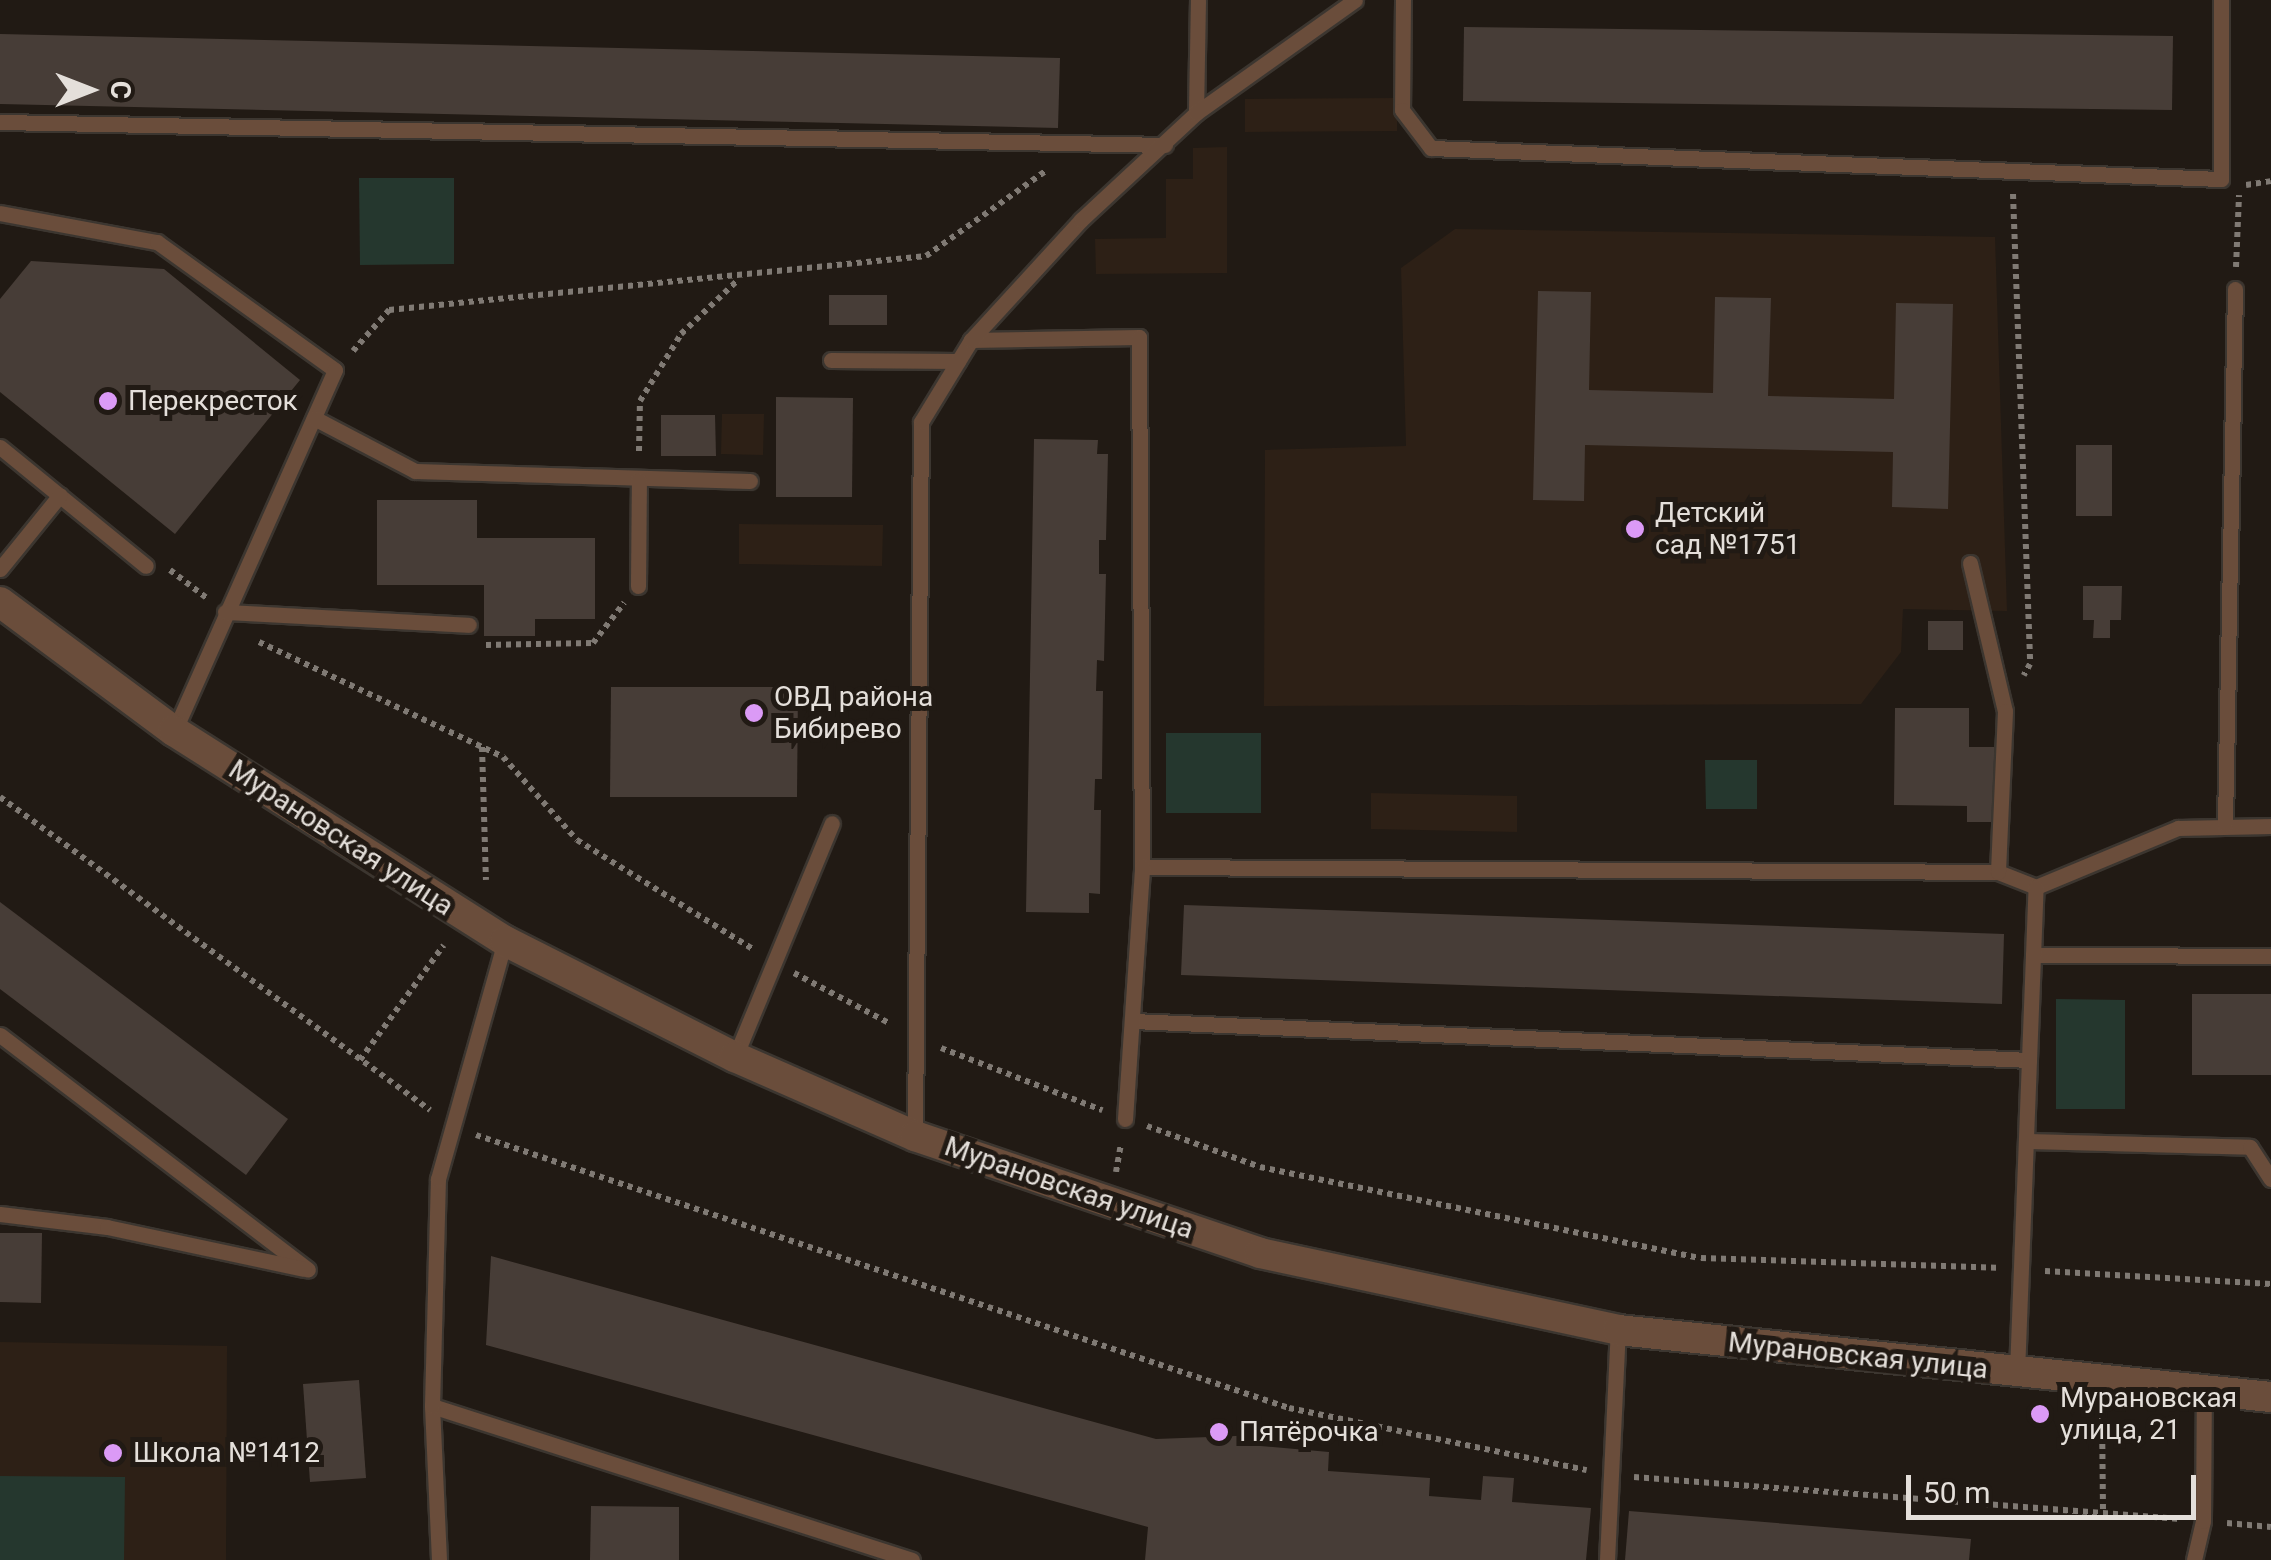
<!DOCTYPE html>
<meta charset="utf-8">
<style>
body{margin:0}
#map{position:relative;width:2271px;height:1560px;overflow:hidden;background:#211a14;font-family:Roboto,sans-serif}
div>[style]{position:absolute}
.built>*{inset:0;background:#2d2016}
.green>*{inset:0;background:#25372e}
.building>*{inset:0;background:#473d37}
.path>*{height:6px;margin-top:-3px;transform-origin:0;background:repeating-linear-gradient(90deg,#807a74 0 5px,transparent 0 10px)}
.roads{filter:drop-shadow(2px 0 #3c3630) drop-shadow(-2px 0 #3c3630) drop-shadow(0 2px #3c3630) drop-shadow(0 -2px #3c3630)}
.lane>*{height:15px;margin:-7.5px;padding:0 7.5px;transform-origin:7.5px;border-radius:7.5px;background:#6a4d3b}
.street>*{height:30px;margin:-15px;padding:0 15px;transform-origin:15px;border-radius:15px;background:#6a4d3b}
.dots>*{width:28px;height:28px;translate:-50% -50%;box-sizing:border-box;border:5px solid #211a14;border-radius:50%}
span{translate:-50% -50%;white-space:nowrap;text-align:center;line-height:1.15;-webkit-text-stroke:10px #211a14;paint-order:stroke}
.poi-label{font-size:28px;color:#e4dfda}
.left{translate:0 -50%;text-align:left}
.street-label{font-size:28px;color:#e4dfda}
.north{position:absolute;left:40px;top:40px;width:100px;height:100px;-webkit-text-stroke:8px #211a14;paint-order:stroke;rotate:90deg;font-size:28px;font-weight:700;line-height:40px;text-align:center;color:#e4dfda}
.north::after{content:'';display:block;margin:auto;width:35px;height:45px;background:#e4dfda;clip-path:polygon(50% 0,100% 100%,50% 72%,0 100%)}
.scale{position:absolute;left:1906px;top:1475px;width:290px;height:45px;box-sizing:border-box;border:5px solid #e4dfda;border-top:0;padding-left:12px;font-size:30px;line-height:35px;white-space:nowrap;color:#e4dfda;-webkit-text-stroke:8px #211a14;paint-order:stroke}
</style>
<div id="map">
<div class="built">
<div style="clip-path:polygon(1397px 98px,1397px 131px,1245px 132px,1245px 99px)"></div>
<div style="clip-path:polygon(1227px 147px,1227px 273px,1096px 274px,1095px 239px,1166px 238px,1166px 179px,1193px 179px,1193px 148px)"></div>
<div style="clip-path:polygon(1455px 229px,1995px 237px,2007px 611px,1903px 609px,1901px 652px,1861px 704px,1264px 706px,1265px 450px,1406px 446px,1401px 268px)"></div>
<div style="clip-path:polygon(722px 414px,764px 414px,763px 455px,721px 454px)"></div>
<div style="clip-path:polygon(739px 524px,883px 525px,882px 566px,739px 564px)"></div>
<div style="clip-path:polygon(1371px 793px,1517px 796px,1517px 832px,1371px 829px)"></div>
<div style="clip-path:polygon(0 1342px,227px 1346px,226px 1560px,0 1560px)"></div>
</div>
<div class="green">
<div style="clip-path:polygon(359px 178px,454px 178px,454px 264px,360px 265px)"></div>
<div style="clip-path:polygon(1166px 733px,1261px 733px,1261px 813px,1166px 813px)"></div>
<div style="clip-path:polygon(1705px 760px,1757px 760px,1757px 809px,1706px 809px)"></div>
<div style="clip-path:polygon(2056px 999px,2125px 1000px,2125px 1109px,2056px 1109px)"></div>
<div style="clip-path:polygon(0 1476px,125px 1477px,124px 1560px,0 1560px)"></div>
</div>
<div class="building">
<div style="clip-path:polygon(1464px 27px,2173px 36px,2172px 110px,1463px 101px)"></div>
<div style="clip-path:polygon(0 34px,1060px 58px,1058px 128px,0 104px)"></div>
<div style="clip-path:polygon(31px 261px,164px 269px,300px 380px,175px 534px,0 392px,0 299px)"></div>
<div style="clip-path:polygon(1538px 291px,1591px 292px,1589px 390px,1713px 393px,1715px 297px,1771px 298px,1768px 396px,1894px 399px,1896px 303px,1953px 304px,1948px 509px,1892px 507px,1893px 452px,1585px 445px,1584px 501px,1533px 500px)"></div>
<div style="clip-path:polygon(829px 295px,887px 295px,887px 325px,829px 325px)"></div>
<div style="clip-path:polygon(776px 397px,853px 398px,852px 497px,776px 497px)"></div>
<div style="clip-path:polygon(661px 415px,715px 415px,716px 456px,661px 456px)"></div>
<div style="clip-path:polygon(1034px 439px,1098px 440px,1097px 454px,1108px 454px,1106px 540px,1099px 540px,1099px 574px,1106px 574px,1104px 661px,1097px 660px,1096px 691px,1103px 691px,1102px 779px,1095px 779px,1094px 810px,1101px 810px,1100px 894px,1089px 893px,1089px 913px,1026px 912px)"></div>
<div style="clip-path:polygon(2076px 445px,2112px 445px,2112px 516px,2076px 516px)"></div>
<div style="clip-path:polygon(377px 500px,477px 500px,477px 538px,595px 538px,595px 619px,535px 619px,535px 636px,484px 636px,484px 585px,377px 585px)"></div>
<div style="clip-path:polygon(2083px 586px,2122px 586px,2121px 620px,2110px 620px,2110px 638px,2093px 638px,2094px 620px,2083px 620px)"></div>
<div style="clip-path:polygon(1928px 621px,1963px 621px,1963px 650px,1928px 650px)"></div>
<div style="clip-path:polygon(611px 687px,798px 687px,797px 797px,610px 797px)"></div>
<div style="clip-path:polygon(1895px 708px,1969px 708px,1969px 747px,1998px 747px,1998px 822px,1967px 822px,1967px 806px,1894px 805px)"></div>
<div style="clip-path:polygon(0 902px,288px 1119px,246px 1175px,0 989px)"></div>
<div style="clip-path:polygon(1184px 905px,2004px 934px,2002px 1004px,1181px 975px)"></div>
<div style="clip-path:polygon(2192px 994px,2271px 994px,2271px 1075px,2192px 1075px)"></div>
<div style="clip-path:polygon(0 1233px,42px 1233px,41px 1303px,0 1302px)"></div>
<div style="clip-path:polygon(491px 1256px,1156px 1439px,1262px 1435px,1261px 1446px,1329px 1452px,1328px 1471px,1430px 1478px,1429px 1496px,1481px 1500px,1483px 1476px,1514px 1478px,1512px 1502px,1591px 1508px,1586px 1560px,1145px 1560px,1148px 1527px,486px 1345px)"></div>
<div style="clip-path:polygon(359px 1380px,366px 1478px,310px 1482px,303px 1384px)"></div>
<div style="clip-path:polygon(591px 1506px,679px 1507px,679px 1560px,590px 1560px)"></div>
<div style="clip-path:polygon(1629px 1511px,1971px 1539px,1969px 1560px,1625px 1560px)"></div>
</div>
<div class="path">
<div style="left:2246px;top:185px;width:25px;rotate:-9deg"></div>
<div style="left:2013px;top:194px;width:470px;rotate:87.9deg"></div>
<div style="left:2030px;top:664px;width:13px;rotate:119deg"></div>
<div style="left:2236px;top:267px;width:72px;rotate:-87.6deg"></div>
<div style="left:353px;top:351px;width:55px;rotate:-48.7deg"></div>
<div style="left:389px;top:310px;width:540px;rotate:-5.74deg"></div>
<div style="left:926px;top:256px;width:148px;rotate:-35.4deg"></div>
<div style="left:639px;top:451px;width:50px;rotate:-88.9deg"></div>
<div style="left:640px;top:401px;width:79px;rotate:-58.5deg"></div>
<div style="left:681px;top:334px;width:79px;rotate:-43.5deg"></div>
<div style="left:170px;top:570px;width:48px;rotate:37.3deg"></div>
<div style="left:259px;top:642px;width:270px;rotate:25.2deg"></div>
<div style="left:503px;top:757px;width:111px;rotate:48.3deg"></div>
<div style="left:577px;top:840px;width:207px;rotate:31.8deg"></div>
<div style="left:486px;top:645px;width:107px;rotate:-1.1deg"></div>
<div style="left:593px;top:643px;width:51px;rotate:-52.2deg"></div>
<div style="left:482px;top:747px;width:133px;rotate:88.3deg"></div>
<div style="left:0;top:797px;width:532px;rotate:36.05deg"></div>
<div style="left:794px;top:973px;width:107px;rotate:27.8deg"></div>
<div style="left:941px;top:1048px;width:173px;rotate:21.1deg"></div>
<div style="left:360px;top:1060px;width:142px;rotate:-53.9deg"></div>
<div style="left:1147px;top:1126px;width:120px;rotate:19.9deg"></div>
<div style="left:1260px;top:1167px;width:450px;rotate:11.7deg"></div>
<div style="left:1701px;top:1258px;width:296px;rotate:1.9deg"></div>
<div style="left:476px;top:1135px;width:858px;rotate:18.56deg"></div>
<div style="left:1289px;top:1408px;width:304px;rotate:11.8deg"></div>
<div style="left:1116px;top:1172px;width:28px;rotate:-80deg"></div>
<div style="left:2045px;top:1271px;width:226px;rotate:3.3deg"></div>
<div style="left:2102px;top:1414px;width:99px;rotate:89.4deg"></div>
<div style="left:1634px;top:1477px;width:548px;rotate:4.4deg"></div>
<div style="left:2227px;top:1523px;width:44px;rotate:5.2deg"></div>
</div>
<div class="roads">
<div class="lane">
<div style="left:1403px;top:0;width:110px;rotate:90.5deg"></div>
<div style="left:1402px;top:110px;width:48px;rotate:52.7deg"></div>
<div style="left:1431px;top:148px;width:791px;rotate:2.25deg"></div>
<div style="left:2221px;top:179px;width:179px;rotate:-90deg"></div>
<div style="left:1196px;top:113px;width:113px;rotate:-89deg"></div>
<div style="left:0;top:122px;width:1165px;rotate:1.13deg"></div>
<div style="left:0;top:213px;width:160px;rotate:10.5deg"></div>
<div style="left:157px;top:242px;width:219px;rotate:35.7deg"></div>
<div style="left:335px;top:370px;width:395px;rotate:114deg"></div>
<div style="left:971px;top:340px;width:168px;rotate:-1deg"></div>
<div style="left:1139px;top:337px;width:530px;rotate:89.68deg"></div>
<div style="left:1142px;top:867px;width:856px;rotate:0.33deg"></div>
<div style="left:1998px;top:872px;width:41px;rotate:21.5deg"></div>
<div style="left:2036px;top:887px;width:154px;rotate:-22.6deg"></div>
<div style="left:2178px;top:828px;width:93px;rotate:-1.2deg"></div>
<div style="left:831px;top:360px;width:127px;rotate:0.5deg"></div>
<div style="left:314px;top:418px;width:114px;rotate:27.7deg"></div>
<div style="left:415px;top:471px;width:335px;rotate:1.7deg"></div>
<div style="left:0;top:447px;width:188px;rotate:39.2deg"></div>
<div style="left:1970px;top:563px;width:152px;rotate:76.7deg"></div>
<div style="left:2005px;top:711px;width:161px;rotate:92.5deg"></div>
<div style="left:0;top:569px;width:95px;rotate:-51deg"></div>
<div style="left:638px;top:586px;width:106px;rotate:-89.5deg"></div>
<div style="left:225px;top:612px;width:244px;rotate:3deg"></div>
<div style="left:2225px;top:824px;width:535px;rotate:-88.93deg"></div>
<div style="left:2033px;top:955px;width:238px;rotate:0.2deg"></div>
<div style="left:1133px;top:1021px;width:897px;rotate:2.49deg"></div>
<div style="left:0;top:1035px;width:387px;rotate:37.3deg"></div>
<div style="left:735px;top:1057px;width:253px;rotate:-67.5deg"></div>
<div style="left:1125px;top:1119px;width:253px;rotate:-86.1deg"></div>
<div style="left:915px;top:1136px;width:714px;rotate:-89.52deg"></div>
<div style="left:921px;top:422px;width:96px;rotate:-58.6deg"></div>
<div style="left:971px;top:340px;width:163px;rotate:-47.5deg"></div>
<div style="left:1081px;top:220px;width:157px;rotate:-42.9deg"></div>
<div style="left:1196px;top:113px;width:195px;rotate:-35.4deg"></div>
<div style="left:2028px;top:1141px;width:222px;rotate:1.5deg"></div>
<div style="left:2250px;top:1147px;width:38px;rotate:57deg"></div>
<div style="left:0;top:1214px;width:108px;rotate:6.9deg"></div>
<div style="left:107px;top:1227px;width:201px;rotate:12deg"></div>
<div style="left:2017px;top:1372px;width:485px;rotate:-87.8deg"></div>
<div style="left:432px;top:1406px;width:504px;rotate:17.79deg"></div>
<div style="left:439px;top:1560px;width:154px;rotate:-92.6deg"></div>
<div style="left:432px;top:1406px;width:227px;rotate:-88.5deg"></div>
<div style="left:438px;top:1179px;width:247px;rotate:-74.3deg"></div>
<div style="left:1607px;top:1560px;width:230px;rotate:-87.3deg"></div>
<div style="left:2194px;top:1560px;width:40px;rotate:-77deg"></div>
<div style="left:2203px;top:1521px;width:131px;rotate:-89.6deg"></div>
</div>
<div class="street">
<div style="left:0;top:602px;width:217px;rotate:36.6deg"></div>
<div style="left:174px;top:731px;width:392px;rotate:32.4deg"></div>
<div style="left:505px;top:941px;width:258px;rotate:26.8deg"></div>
<div style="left:735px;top:1057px;width:197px;rotate:23.7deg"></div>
<div style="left:915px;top:1136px;width:364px;rotate:18.7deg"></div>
<div style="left:1260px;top:1253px;width:366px;rotate:12.1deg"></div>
<div style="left:1618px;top:1330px;width:656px;rotate:5.86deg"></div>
</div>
</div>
<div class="dots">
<div style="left:108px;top:401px;background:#db9af6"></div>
<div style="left:1635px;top:529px;background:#db9af6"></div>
<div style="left:754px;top:713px;background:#db9af6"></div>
<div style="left:2040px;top:1414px;background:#db9af6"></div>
<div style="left:1219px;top:1432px;background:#db9af6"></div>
<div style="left:113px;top:1453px;background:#db9af6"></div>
</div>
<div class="poi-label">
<span class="left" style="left:128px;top:401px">Перекресток</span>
<span class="left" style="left:1655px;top:529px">Детский<br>сад №1751</span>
<span class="left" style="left:774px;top:713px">ОВД района<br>Бибирево</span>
<span class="left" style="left:2060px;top:1414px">Мурановская<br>улица, 21</span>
<span class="left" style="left:1239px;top:1432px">Пятёрочка</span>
<span class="left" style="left:133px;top:1453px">Школа №1412</span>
</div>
<div class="street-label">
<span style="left:341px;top:838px;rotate:33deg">Мурановская улица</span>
<span style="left:1069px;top:1188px;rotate:19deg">Мурановская улица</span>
<span style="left:1858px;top:1356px;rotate:6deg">Мурановская улица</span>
</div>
<div class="north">С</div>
<div class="scale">50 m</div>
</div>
